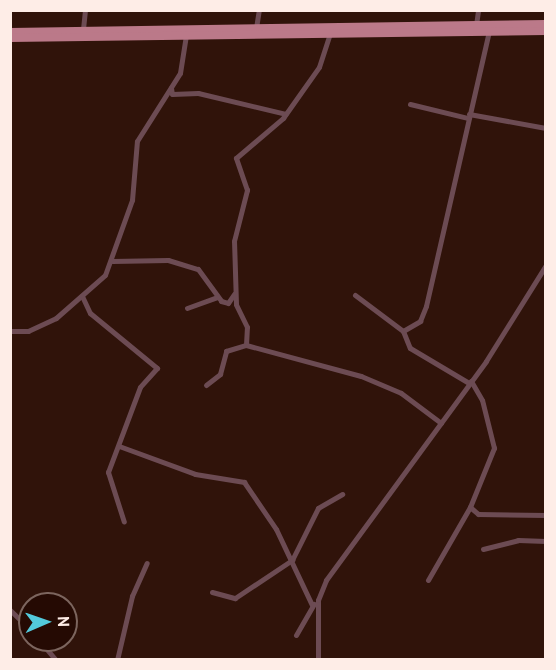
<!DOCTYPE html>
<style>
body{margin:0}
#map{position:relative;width:556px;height:670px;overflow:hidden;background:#30130a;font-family:"PT Sans",sans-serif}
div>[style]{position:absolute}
.street>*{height:5px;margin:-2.5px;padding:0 2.5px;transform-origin:2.5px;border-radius:2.5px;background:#6c4b53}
.primary>*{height:8px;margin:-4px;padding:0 4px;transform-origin:4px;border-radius:4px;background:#bb7989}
span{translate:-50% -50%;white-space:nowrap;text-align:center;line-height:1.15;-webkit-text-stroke:6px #250a03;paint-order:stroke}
.frame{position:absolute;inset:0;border:12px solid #feede7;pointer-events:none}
.north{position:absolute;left:18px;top:592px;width:60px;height:60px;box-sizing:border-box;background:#250a03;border:2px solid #7c655e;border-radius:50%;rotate:88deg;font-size:16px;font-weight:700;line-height:24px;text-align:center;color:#feede7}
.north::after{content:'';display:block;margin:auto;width:21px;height:27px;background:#53cadc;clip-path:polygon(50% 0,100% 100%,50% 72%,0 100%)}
</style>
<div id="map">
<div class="street">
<div style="left:476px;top:25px;width:15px;rotate:-82deg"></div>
<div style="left:256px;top:28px;width:18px;rotate:-81deg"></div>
<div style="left:83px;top:29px;width:19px;rotate:-84deg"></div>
<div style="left:171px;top:88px;width:6px;rotate:81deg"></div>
<div style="left:172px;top:94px;width:26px;rotate:-2deg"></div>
<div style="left:198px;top:93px;width:90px;rotate:13.4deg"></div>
<div style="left:410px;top:104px;width:60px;rotate:13.6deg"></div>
<div style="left:469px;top:114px;width:78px;rotate:10.3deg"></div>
<div style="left:112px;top:261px;width:56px;rotate:-1deg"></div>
<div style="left:168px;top:260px;width:31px;rotate:17deg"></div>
<div style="left:198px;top:269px;width:39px;rotate:54deg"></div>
<div style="left:221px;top:301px;width:7px;rotate:16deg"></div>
<div style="left:228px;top:303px;width:11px;rotate:-56deg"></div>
<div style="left:355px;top:295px;width:60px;rotate:36.9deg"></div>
<div style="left:403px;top:331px;width:18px;rotate:68deg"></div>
<div style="left:410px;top:348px;width:69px;rotate:30.7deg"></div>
<div style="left:82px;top:296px;width:19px;rotate:65deg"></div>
<div style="left:90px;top:313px;width:87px;rotate:39.4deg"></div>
<div style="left:157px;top:368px;width:25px;rotate:132deg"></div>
<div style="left:140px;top:387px;width:91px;rotate:110.6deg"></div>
<div style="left:108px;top:472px;width:52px;rotate:72.3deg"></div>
<div style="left:187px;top:308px;width:32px;rotate:-20deg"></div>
<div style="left:10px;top:331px;width:18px"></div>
<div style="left:28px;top:331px;width:31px;rotate:-25deg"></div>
<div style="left:56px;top:318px;width:65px;rotate:-41.3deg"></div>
<div style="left:105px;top:275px;width:80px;rotate:-70.2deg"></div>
<div style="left:132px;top:200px;width:59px;rotate:-85.2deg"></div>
<div style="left:137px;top:141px;width:80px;rotate:-57.7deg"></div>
<div style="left:180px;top:73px;width:36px;rotate:-81deg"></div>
<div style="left:403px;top:331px;width:20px;rotate:-30deg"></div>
<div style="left:420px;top:321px;width:16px;rotate:-68deg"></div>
<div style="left:426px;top:306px;width:281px;rotate:-77.1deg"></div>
<div style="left:246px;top:345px;width:18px;rotate:-87deg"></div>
<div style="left:247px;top:327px;width:25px;rotate:-116deg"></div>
<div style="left:236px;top:304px;width:63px;rotate:-91.8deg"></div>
<div style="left:234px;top:241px;width:53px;rotate:-75.7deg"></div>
<div style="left:247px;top:190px;width:34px;rotate:-109deg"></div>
<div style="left:236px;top:158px;width:62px;rotate:-40.4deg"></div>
<div style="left:283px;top:118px;width:62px;rotate:-54.8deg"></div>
<div style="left:319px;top:67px;width:35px;rotate:-72deg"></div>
<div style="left:206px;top:385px;width:18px;rotate:-38deg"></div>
<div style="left:220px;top:374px;width:24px;rotate:-75deg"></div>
<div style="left:226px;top:351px;width:21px;rotate:-17deg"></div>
<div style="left:246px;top:345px;width:119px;rotate:15.1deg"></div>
<div style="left:361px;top:376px;width:43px;rotate:23deg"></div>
<div style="left:401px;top:393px;width:50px;rotate:36.9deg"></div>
<div style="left:119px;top:446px;width:81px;rotate:20.2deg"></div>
<div style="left:195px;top:474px;width:50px;rotate:9.3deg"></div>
<div style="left:244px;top:482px;width:57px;rotate:55.8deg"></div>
<div style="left:276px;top:529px;width:84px;rotate:64.7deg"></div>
<div style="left:470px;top:507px;width:11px;rotate:41deg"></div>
<div style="left:478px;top:514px;width:68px;rotate:0.8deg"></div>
<div style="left:483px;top:549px;width:36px;rotate:-14deg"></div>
<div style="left:518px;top:540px;width:28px;rotate:2deg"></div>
<div style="left:428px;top:580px;width:84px;rotate:-60.1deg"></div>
<div style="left:470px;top:507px;width:64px;rotate:-67.9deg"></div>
<div style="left:494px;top:448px;width:49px;rotate:-104deg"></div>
<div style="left:482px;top:400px;width:22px;rotate:-120deg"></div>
<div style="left:212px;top:592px;width:24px;rotate:15deg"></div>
<div style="left:235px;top:598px;width:69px;rotate:-33.7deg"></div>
<div style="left:292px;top:560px;width:58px;rotate:-63.4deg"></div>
<div style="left:318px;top:508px;width:28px;rotate:-30deg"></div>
<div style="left:10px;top:610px;width:28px;rotate:44deg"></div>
<div style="left:296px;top:635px;width:36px;rotate:-60deg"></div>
<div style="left:39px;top:640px;width:26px;rotate:50deg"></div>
<div style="left:117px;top:660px;width:66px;rotate:-76.8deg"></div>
<div style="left:132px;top:596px;width:36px;rotate:-66deg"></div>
<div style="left:318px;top:660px;width:60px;rotate:-90deg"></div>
<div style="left:318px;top:600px;width:22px;rotate:-68deg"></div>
<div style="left:326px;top:580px;width:271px;rotate:-53.8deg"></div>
<div style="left:486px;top:361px;width:113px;rotate:-58deg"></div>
</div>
<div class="primary">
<div style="left:10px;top:32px;width:536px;rotate:-0.86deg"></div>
<div style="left:10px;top:38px;width:536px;rotate:-0.75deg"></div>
</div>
<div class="frame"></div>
<div class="north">N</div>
</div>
